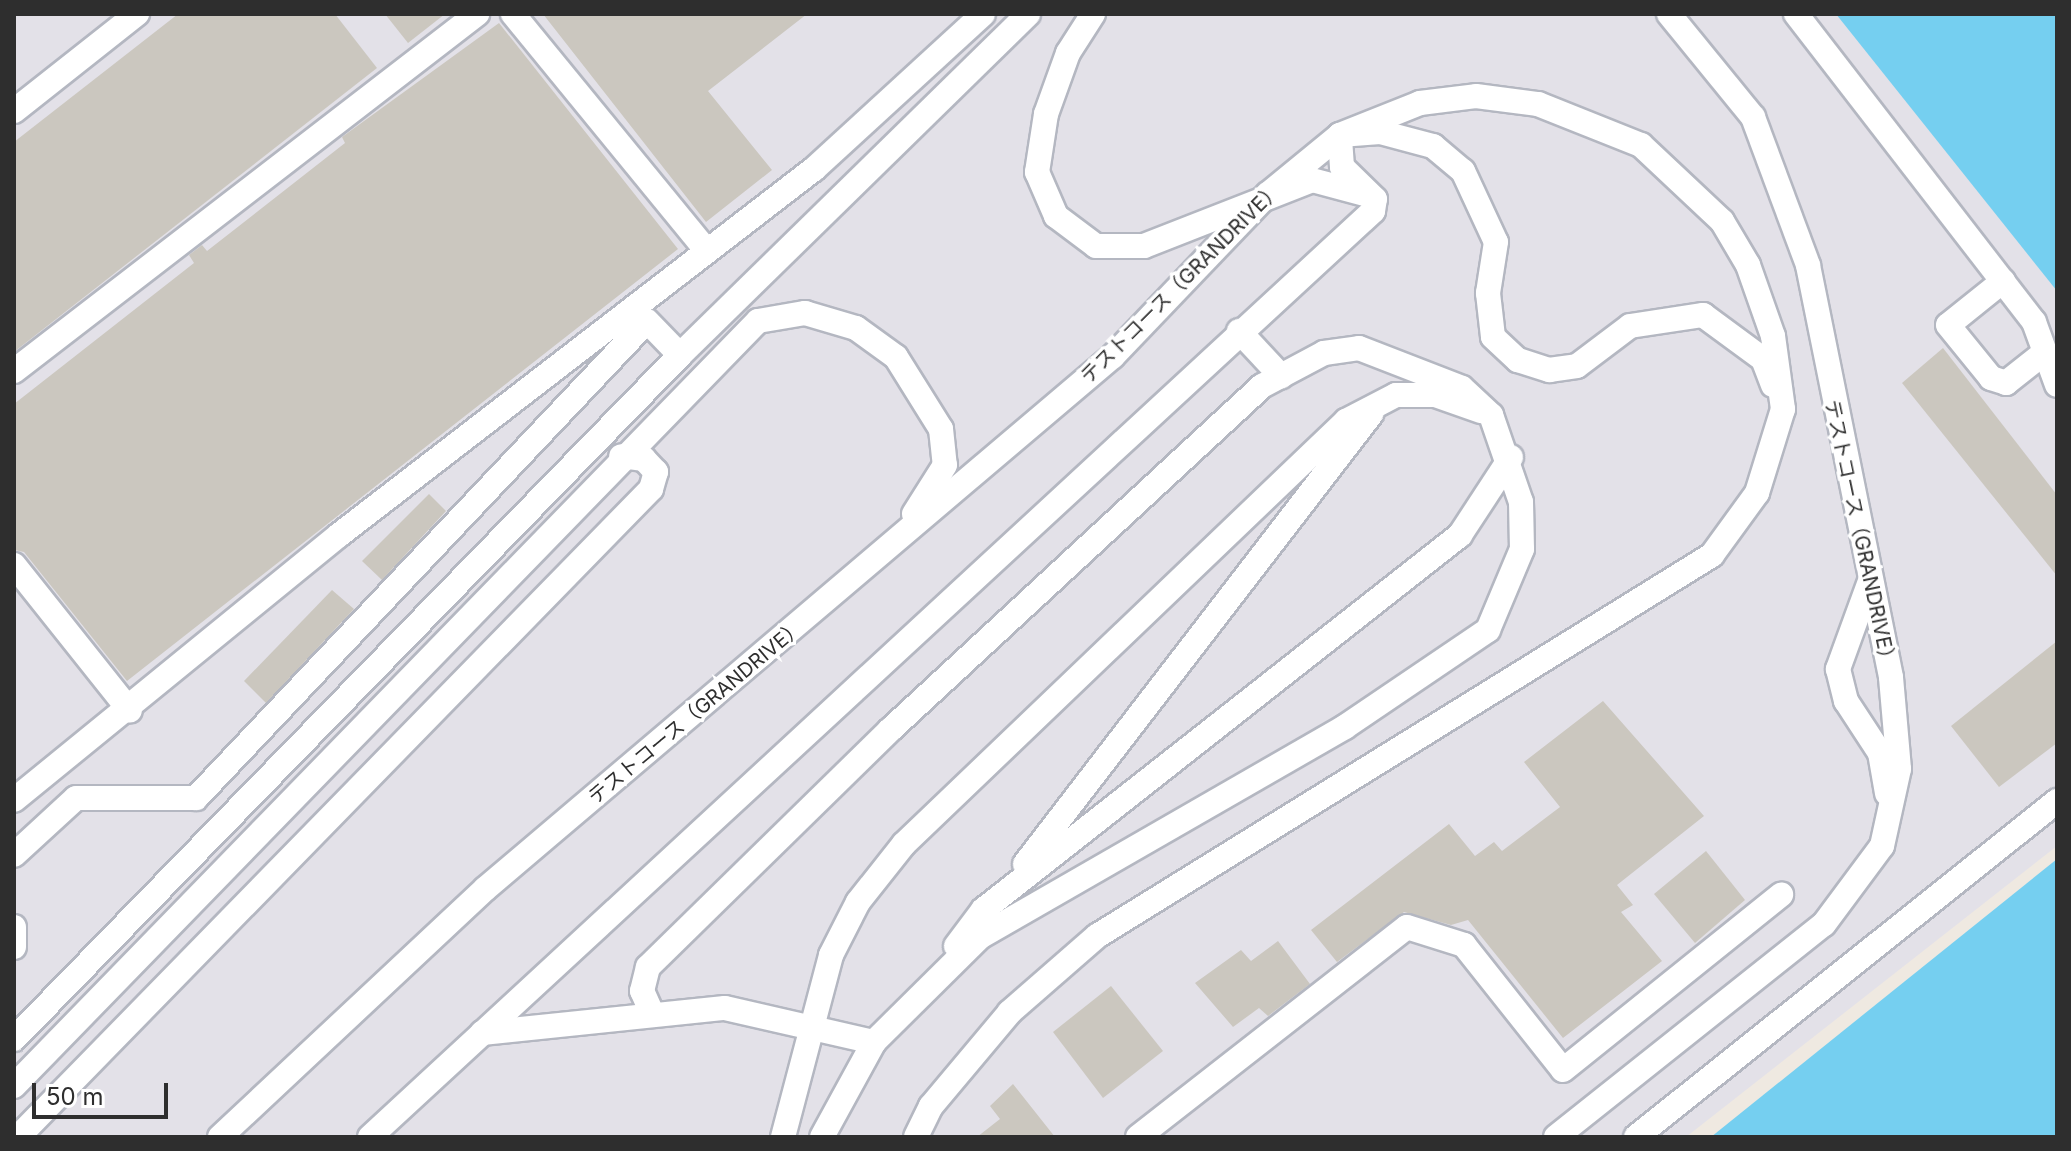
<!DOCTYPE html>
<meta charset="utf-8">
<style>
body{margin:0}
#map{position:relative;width:2071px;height:1151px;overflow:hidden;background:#efe9e1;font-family:Inter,"Noto Sans JP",sans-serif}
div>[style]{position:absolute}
.industrial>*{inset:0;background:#e3e1e8}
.water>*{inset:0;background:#75cff0}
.building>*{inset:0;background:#cbc7bf}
.roads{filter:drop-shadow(2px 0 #b4b7c1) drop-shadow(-2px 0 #b4b7c1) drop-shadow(0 2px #b4b7c1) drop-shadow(0 -2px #b4b7c1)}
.minor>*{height:24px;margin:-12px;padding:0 12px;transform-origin:12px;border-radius:12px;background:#fff}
span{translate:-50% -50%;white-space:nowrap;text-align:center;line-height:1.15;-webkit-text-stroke:7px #fff;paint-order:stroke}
.street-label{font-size:20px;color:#2e2e2e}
.frame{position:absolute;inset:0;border:16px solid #2e2e2e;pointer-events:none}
.scale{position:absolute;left:32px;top:1083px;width:136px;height:36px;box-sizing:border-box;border:4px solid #2e2e2e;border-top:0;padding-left:10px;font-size:24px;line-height:28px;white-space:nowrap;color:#2e2e2e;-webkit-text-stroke:6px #fff;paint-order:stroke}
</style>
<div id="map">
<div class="industrial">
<div style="clip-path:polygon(14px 14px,1856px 14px,2057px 281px,2057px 846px,1686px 1137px,14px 1137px)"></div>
</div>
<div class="water">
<div style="clip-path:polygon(1836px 14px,2057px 14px,2057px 291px)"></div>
<div style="clip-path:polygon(2057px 859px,2057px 1137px,1711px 1137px)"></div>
</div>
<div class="building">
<div style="clip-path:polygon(178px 14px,335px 14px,377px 68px,14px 352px,14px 142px)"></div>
<div style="clip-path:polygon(385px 14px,445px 14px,408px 43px)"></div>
<div style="clip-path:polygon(543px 14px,807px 14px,708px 91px,772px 170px,706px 222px)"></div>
<div style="clip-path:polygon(499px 23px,678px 249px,127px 681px,24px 552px,14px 550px,14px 404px,194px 263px,189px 255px,202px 245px,207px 251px,345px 143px,342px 137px)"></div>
<div style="clip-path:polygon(1943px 348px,2057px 495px,2057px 576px,1902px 383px)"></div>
<div style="clip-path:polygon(429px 494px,446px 511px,382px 580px,362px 561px)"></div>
<div style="clip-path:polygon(332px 590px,354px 609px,266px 703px,244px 681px)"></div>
<div style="clip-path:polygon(2057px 641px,2057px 743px,1999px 787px,1951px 726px)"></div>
<div style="clip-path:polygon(1603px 701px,1704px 816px,1617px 885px,1633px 905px,1621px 912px,1662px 961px,1563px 1038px,1468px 920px,1451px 925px,1404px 912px,1337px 962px,1311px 930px,1449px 824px,1475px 856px,1494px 842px,1502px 851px,1560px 807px,1524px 762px)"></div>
<div style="clip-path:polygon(1706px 851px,1745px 900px,1695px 943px,1654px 894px)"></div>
<div style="clip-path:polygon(1278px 941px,1310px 984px,1268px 1016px,1259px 1008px,1233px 1027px,1195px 983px,1241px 950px,1251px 961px)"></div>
<div style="clip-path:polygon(1111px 986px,1163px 1051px,1103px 1098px,1053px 1032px)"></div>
<div style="clip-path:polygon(1013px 1084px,1055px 1137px,977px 1137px,1000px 1119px,990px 1106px)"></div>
</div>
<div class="roads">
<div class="minor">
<div style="left:513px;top:14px;width:305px;rotate:50.7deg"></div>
<div style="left:1093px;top:14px;width:46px;rotate:122.7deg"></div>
<div style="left:1068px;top:53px;width:65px;rotate:109.8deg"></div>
<div style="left:1046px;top:114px;width:59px;rotate:98.8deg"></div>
<div style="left:1037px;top:172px;width:48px;rotate:66.6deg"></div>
<div style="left:1056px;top:216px;width:50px;rotate:36.9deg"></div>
<div style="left:1096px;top:246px;width:48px"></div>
<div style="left:1144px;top:246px;width:180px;rotate:-21.4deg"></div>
<div style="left:1312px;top:180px;width:55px;rotate:14.8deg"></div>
<div style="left:1796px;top:14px;width:389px;rotate:52.3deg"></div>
<div style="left:2034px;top:322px;width:67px;rotate:69.9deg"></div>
<div style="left:14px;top:111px;width:157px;rotate:-38.3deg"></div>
<div style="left:1375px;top:199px;width:46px;rotate:-135.9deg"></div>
<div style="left:1342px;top:167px;width:32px;rotate:-94deg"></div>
<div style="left:1340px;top:135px;width:40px;rotate:-4.3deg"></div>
<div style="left:1380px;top:132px;width:55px;rotate:14.8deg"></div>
<div style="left:1433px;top:146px;width:39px;rotate:40deg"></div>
<div style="left:1463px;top:171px;width:78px;rotate:65.1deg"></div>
<div style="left:1496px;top:242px;width:52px;rotate:98.9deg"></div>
<div style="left:1488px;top:293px;width:44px;rotate:83.5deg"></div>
<div style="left:1493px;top:337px;width:34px;rotate:43deg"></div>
<div style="left:1518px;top:360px;width:33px;rotate:18deg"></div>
<div style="left:1549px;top:370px;width:28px;rotate:-8deg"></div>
<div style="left:1577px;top:366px;width:66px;rotate:-37deg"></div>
<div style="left:1630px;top:326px;width:74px;rotate:-8.6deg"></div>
<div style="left:1703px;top:315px;width:74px;rotate:36.3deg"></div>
<div style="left:1763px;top:359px;width:28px;rotate:69deg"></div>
<div style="left:2003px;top:281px;width:70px;rotate:141.3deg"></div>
<div style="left:1948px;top:325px;width:68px;rotate:50.9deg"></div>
<div style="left:1991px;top:378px;width:16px;rotate:18deg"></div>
<div style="left:2006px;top:383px;width:48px;rotate:-38.3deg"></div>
<div style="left:1239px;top:331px;width:62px;rotate:47deg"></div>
<div style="left:14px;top:371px;width:585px;rotate:-37.63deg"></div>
<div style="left:14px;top:565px;width:186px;rotate:51.5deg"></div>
<div style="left:1870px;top:581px;width:94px;rotate:110deg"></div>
<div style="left:1838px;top:669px;width:33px;rotate:76deg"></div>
<div style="left:1846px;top:701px;width:62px;rotate:56.8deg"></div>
<div style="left:1880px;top:753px;width:41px;rotate:80.1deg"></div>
<div style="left:14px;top:800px;width:419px;rotate:-39.2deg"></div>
<div style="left:339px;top:535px;width:600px;rotate:-37.62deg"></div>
<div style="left:814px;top:169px;width:229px;rotate:-42.5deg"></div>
<div style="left:14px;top:855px;width:84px;rotate:-42.6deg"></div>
<div style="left:76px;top:798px;width:120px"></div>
<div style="left:196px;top:798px;width:656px;rotate:-46.6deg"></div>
<div style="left:647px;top:321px;width:47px;rotate:45.9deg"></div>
<div style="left:1025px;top:864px;width:568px;rotate:-52.44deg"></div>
<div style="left:14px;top:927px;width:20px;rotate:90deg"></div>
<div style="left:956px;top:946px;width:45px;rotate:-53.1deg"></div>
<div style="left:983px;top:910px;width:607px;rotate:-38.17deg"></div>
<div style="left:1460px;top:535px;width:93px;rotate:-56.8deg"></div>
<div style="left:651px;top:1011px;width:22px;rotate:-114deg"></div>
<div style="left:642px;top:991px;width:25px;rotate:-76deg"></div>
<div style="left:648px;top:967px;width:339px;rotate:-44.4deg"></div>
<div style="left:890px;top:730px;width:507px;rotate:-42.76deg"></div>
<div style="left:1262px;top:386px;width:70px;rotate:-28deg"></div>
<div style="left:1324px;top:353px;width:35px;rotate:-8deg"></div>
<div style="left:1359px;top:348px;width:110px;rotate:21.2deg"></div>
<div style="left:1462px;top:388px;width:40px;rotate:43deg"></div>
<div style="left:1491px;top:415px;width:92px;rotate:71deg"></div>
<div style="left:1521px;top:502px;width:47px;rotate:88.8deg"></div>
<div style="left:1522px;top:549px;width:88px;rotate:112.8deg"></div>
<div style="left:1488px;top:630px;width:173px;rotate:145.9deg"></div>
<div style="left:1345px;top:727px;width:421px;rotate:150.1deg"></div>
<div style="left:980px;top:937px;width:149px;rotate:135.3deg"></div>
<div style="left:874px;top:1042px;width:108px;rotate:118.7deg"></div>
<div style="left:482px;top:1033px;width:244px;rotate:-5.9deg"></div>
<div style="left:725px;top:1008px;width:153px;rotate:12.9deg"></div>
<div style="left:14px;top:1039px;width:955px;rotate:-45.76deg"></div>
<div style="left:680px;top:355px;width:487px;rotate:-44.4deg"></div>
<div style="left:14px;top:1086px;width:1067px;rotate:-45.8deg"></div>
<div style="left:758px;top:321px;width:48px;rotate:-9.7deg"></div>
<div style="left:805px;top:313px;width:53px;rotate:16.4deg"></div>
<div style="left:856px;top:328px;width:49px;rotate:35.9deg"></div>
<div style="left:896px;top:357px;width:85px;rotate:58deg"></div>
<div style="left:941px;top:429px;width:36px;rotate:84deg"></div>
<div style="left:945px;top:465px;width:58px;rotate:122.3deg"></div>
<div style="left:18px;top:1137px;width:906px;rotate:-45.67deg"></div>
<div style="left:651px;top:489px;width:18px;rotate:-74deg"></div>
<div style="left:656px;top:472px;width:18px;rotate:-133deg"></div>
<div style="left:644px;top:459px;width:23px;rotate:-173deg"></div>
<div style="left:220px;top:1137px;width:363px;rotate:-43.1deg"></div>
<div style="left:485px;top:889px;width:824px;rotate:-40.32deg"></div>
<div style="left:1113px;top:356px;width:224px;rotate:-46.3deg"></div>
<div style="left:1268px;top:194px;width:93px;rotate:-39.3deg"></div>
<div style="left:1340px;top:135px;width:86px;rotate:-21.8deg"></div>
<div style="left:1420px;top:103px;width:56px;rotate:-7.1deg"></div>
<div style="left:1476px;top:96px;width:63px;rotate:7.4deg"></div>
<div style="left:1538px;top:104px;width:111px;rotate:21.7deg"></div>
<div style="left:1641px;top:145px;width:111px;rotate:43.2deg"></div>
<div style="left:1722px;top:221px;width:51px;rotate:59.4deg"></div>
<div style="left:1748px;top:265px;width:75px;rotate:70.6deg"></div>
<div style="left:1773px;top:336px;width:74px;rotate:82.2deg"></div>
<div style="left:1783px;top:409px;width:88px;rotate:107.2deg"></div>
<div style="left:1757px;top:493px;width:77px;rotate:126deg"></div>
<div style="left:1712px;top:555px;width:723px;rotate:148.22deg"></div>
<div style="left:1097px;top:936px;width:116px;rotate:138.9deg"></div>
<div style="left:1010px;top:1012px;width:123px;rotate:130deg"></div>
<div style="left:931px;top:1106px;width:34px;rotate:116deg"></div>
<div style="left:370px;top:1137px;width:1365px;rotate:-42.71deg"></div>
<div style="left:1373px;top:211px;width:12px;rotate:-81deg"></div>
<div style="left:783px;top:1137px;width:188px;rotate:-75.2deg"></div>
<div style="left:831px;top:955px;width:59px;rotate:-63deg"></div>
<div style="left:858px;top:902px;width:74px;rotate:-51.6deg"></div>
<div style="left:904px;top:844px;width:612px;rotate:-43.74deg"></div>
<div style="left:1346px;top:421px;width:56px;rotate:-27.5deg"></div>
<div style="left:1396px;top:395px;width:39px"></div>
<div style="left:1435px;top:395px;width:49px;rotate:19.2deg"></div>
<div style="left:1138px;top:1137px;width:341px;rotate:-38deg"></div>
<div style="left:1407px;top:927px;width:60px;rotate:17.5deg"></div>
<div style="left:1464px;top:945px;width:159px;rotate:51.6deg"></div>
<div style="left:1563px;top:1070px;width:280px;rotate:-38.8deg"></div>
<div style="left:1556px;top:1137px;width:342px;rotate:-38.5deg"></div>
<div style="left:1824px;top:924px;width:97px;rotate:-53.4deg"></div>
<div style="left:1882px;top:846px;width:79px;rotate:-77.6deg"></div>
<div style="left:1899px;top:769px;width:92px;rotate:-95deg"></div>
<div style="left:1891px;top:677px;width:420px;rotate:-101.4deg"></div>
<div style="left:1808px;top:265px;width:158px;rotate:-110.4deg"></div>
<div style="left:1753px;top:117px;width:133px;rotate:-129.2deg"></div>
<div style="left:1636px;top:1137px;width:539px;rotate:-38.59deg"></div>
</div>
</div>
<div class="street-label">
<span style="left:1181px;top:283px;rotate:-45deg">テストコース（GRANDRIVE）</span>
<span style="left:1860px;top:534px;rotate:78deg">テストコース（GRANDRIVE）</span>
<span style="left:696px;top:712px;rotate:-40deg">テストコース（GRANDRIVE）</span>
</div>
<div class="frame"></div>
<div class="scale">50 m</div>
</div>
